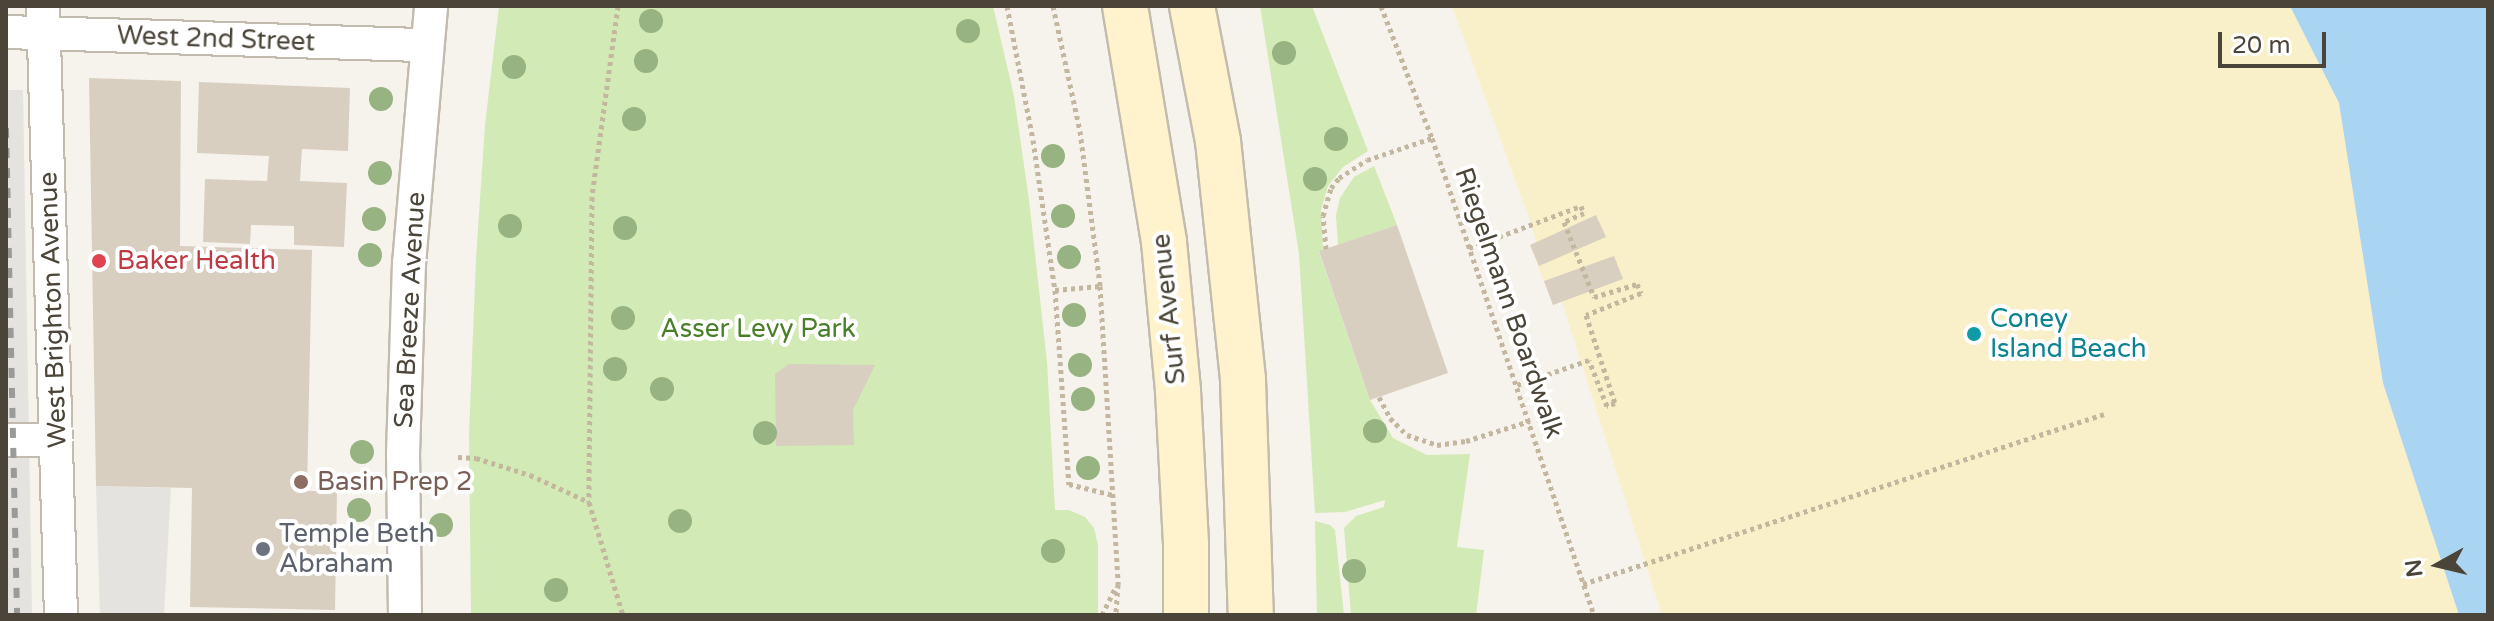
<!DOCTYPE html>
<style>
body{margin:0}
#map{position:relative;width:2494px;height:621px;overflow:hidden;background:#f6f3ec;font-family:"Varela Round",sans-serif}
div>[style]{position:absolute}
.green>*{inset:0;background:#d2eab5}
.sand>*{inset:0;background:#f9efc9}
.parking>*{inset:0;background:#e5e3e0}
.water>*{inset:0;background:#a9d4f2}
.building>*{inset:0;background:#d8cfc1}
.path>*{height:5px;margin-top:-2.5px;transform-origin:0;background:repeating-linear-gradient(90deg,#c4b79f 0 4px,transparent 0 8px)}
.roads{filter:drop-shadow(2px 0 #c2bbae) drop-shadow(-2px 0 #c2bbae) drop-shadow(0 2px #c2bbae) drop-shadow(0 -2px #c2bbae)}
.street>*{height:32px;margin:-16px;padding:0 16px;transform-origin:16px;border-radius:16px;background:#fff}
.secondary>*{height:44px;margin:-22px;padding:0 22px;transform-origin:22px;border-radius:22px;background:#fff3cd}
.rail>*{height:6px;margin-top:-3px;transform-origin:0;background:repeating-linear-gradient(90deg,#9a9a9a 0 10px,transparent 0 20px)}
.trees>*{width:24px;height:24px;margin:-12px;border-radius:50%;background:#97b381}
.dots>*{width:22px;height:22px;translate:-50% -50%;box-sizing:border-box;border:4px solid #fff;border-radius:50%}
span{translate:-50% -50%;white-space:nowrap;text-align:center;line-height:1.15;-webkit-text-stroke:8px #fff;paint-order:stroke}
.street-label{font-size:26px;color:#4b4439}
.health-label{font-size:26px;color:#be3a42}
.left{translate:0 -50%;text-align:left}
.culture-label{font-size:26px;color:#0d838f}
.park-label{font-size:26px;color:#4a7f2a}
.education-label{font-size:26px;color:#785e54}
.worship-label{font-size:26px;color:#5b616d}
.frame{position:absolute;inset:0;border:8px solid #4b4439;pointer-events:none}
.north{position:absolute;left:2398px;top:525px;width:80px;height:80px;-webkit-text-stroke:6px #fff;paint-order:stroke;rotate:262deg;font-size:22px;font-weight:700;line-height:32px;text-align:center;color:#4b4439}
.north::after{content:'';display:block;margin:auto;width:28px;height:36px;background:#4b4439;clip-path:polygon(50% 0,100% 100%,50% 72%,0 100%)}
.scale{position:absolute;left:2218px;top:32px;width:108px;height:36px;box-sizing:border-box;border:4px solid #4b4439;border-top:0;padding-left:10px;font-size:24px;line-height:28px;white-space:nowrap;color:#4b4439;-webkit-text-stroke:6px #fff;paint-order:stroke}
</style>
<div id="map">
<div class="green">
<div style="clip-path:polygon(499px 6px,993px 6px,1014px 96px,1029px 200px,1047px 362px,1055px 510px,1069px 510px,1085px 517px,1094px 528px,1098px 545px,1098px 615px,471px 615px,469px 434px,476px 259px,485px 125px)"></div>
<div style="clip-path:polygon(1260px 6px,1312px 6px,1368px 151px,1343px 167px,1328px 186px,1321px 210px,1323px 250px,1319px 252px,1370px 400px,1393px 438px,1427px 455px,1470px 454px,1457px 547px,1484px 550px,1476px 615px,1351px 615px,1344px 528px,1356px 516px,1384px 507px,1385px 500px,1345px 512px,1315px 513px,1299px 254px)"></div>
<div style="clip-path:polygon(1374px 166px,1397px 225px,1338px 245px,1336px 216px,1340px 198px,1354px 177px)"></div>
<div style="clip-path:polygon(1315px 521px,1330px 525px,1335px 530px,1344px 615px,1317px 615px)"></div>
</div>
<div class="sand">
<div style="clip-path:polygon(1452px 6px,2290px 6px,2339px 102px,2383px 383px,2459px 615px,1662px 615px,1562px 302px,1553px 305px,1530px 245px,1536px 242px,1532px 226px)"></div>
</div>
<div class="parking">
<div style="clip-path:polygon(6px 90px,23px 90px,32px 615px,6px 615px)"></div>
<div style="clip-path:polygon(96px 486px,171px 488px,164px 615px,100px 615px)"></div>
</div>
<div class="water">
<div style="clip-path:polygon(2290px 6px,2488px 6px,2488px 615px,2459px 615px,2383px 383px,2339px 103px)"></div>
</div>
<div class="building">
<div style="clip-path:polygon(89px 78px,181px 81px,180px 246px,312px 250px,307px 491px,337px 491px,335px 610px,190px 607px,192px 488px,96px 486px)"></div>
<div style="clip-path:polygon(199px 82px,350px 88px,348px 151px,302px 149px,300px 181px,347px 183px,344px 247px,294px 245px,294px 226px,251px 225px,250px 244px,203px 242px,205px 179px,267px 181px,269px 156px,197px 153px)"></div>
<div style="clip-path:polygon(1596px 215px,1606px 237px,1539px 266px,1530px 245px)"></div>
<div style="clip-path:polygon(1397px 225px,1448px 373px,1370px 400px,1319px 251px)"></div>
<div style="clip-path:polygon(1614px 256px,1623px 279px,1553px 305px,1544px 281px)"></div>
<div style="clip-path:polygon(789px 364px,875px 365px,853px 410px,854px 445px,776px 446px,775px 374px)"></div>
</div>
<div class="path">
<div style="left:618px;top:6px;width:193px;rotate:97.8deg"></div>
<div style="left:592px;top:197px;width:305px;rotate:90.6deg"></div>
<div style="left:589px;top:502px;width:118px;rotate:73.3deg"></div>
<div style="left:1007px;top:6px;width:136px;rotate:79deg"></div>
<div style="left:1033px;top:140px;width:152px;rotate:81.7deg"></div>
<div style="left:1055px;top:290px;width:195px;rotate:85.9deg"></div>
<div style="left:1069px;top:484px;width:45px;rotate:14deg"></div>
<div style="left:1053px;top:6px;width:128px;rotate:77.8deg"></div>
<div style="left:1080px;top:131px;width:156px;rotate:82.6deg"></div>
<div style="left:1100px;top:286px;width:299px;rotate:86.5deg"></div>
<div style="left:1118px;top:584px;width:31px;rotate:94deg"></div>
<div style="left:1381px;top:6px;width:142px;rotate:68.9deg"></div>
<div style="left:1432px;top:138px;width:504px;rotate:71.24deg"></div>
<div style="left:1469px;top:248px;width:120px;rotate:-20.6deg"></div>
<div style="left:1581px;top:206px;width:8px;rotate:67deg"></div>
<div style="left:1584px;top:213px;width:22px;rotate:156deg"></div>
<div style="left:1564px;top:222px;width:81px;rotate:68.2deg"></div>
<div style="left:1594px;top:297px;width:45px;rotate:-16.8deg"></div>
<div style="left:1637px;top:284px;width:10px;rotate:66deg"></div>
<div style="left:1641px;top:293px;width:59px;rotate:158.2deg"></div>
<div style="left:1586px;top:315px;width:93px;rotate:71.8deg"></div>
<div style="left:1615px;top:403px;width:9px;rotate:159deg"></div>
<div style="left:1607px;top:406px;width:49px;rotate:-111.4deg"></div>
<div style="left:1589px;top:360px;width:76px;rotate:160.9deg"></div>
<div style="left:1326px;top:249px;width:33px;rotate:-95deg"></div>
<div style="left:1323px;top:216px;width:29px;rotate:-74deg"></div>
<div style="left:1331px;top:188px;width:13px;rotate:-51deg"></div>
<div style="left:1339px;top:178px;width:33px;rotate:-33deg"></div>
<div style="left:1367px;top:160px;width:69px;rotate:-18.7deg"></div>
<div style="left:1055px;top:290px;width:45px;rotate:-5.1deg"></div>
<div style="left:1379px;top:397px;width:24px;rotate:62deg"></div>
<div style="left:1390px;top:418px;width:24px;rotate:45deg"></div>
<div style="left:1407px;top:435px;width:32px;rotate:18deg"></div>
<div style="left:1437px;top:445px;width:29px;rotate:-8deg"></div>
<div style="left:1466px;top:441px;width:67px;rotate:-17.4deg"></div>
<div style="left:458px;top:457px;width:18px;rotate:3deg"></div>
<div style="left:476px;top:458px;width:57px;rotate:17.5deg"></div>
<div style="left:530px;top:475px;width:65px;rotate:24.6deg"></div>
<div style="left:1583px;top:584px;width:548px;rotate:-18.07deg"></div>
<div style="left:1102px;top:615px;width:30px;rotate:-64deg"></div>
</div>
<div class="roads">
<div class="street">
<div style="left:43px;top:6px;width:609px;rotate:88.31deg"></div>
<div style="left:6px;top:32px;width:419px;rotate:1.8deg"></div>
<div style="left:6px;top:440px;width:50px"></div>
<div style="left:405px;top:615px;width:161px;rotate:-90.7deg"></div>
<div style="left:403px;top:454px;width:190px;rotate:-88.2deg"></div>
<div style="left:409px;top:264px;width:259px;rotate:-85.1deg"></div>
</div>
<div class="secondary">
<div style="left:1125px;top:6px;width:239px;rotate:80.6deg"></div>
<div style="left:1164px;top:242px;width:150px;rotate:84.6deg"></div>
<div style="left:1178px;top:391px;width:154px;rotate:87deg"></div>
<div style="left:1186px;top:545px;width:70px;rotate:90deg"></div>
<div style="left:1192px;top:6px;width:137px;rotate:79.1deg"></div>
<div style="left:1218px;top:141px;width:240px;rotate:84deg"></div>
<div style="left:1243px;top:380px;width:235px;rotate:88.1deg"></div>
</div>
</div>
<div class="rail">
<div style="left:6px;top:128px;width:487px;rotate:88.7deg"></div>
</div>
<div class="trees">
<div style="left:651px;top:21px"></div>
<div style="left:968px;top:31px"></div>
<div style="left:1284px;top:53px"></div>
<div style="left:646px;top:61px"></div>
<div style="left:514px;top:67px"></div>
<div style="left:381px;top:99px"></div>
<div style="left:634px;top:119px"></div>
<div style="left:1336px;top:139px"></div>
<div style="left:1053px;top:156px"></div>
<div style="left:380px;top:173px"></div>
<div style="left:1315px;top:179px"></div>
<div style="left:1063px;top:216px"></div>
<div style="left:374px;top:219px"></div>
<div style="left:510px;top:226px"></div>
<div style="left:625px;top:228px"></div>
<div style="left:370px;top:255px"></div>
<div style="left:1069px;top:257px"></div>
<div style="left:1074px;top:315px"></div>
<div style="left:623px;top:318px"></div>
<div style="left:1080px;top:365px"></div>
<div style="left:615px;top:369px"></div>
<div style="left:662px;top:389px"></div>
<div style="left:1083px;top:399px"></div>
<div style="left:1375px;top:431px"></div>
<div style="left:765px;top:433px"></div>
<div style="left:362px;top:452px"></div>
<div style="left:1088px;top:468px"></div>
<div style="left:359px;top:510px"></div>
<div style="left:680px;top:521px"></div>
<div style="left:441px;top:525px"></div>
<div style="left:1053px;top:551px"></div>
<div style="left:1354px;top:571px"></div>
<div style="left:556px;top:590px"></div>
</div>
<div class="dots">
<div style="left:99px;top:261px;background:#e0444e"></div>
<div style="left:1974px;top:334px;background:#0f9aa8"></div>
<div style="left:301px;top:482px;background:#8d6e63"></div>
<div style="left:263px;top:549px;background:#6b7280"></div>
</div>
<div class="street-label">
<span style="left:216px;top:39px;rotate:2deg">West 2nd Street</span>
<span style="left:1509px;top:303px;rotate:71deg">Riegelmann Boardwalk</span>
<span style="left:1169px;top:309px;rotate:-96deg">Surf Avenue</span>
<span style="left:53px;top:310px;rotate:-92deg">West Brighton Avenue</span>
<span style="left:410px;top:310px;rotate:-87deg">Sea Breeze Avenue</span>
</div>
<div class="health-label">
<span class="left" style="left:117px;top:261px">Baker Health</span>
</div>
<div class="culture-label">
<span class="left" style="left:1990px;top:334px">Coney<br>Island Beach</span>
</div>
<div class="park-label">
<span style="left:758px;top:329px">Asser Levy Park</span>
</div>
<div class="education-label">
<span class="left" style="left:317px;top:482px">Basin Prep 2</span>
</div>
<div class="worship-label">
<span class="left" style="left:279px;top:549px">Temple Beth<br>Abraham</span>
</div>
<div class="frame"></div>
<div class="north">N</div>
<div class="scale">20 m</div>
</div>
